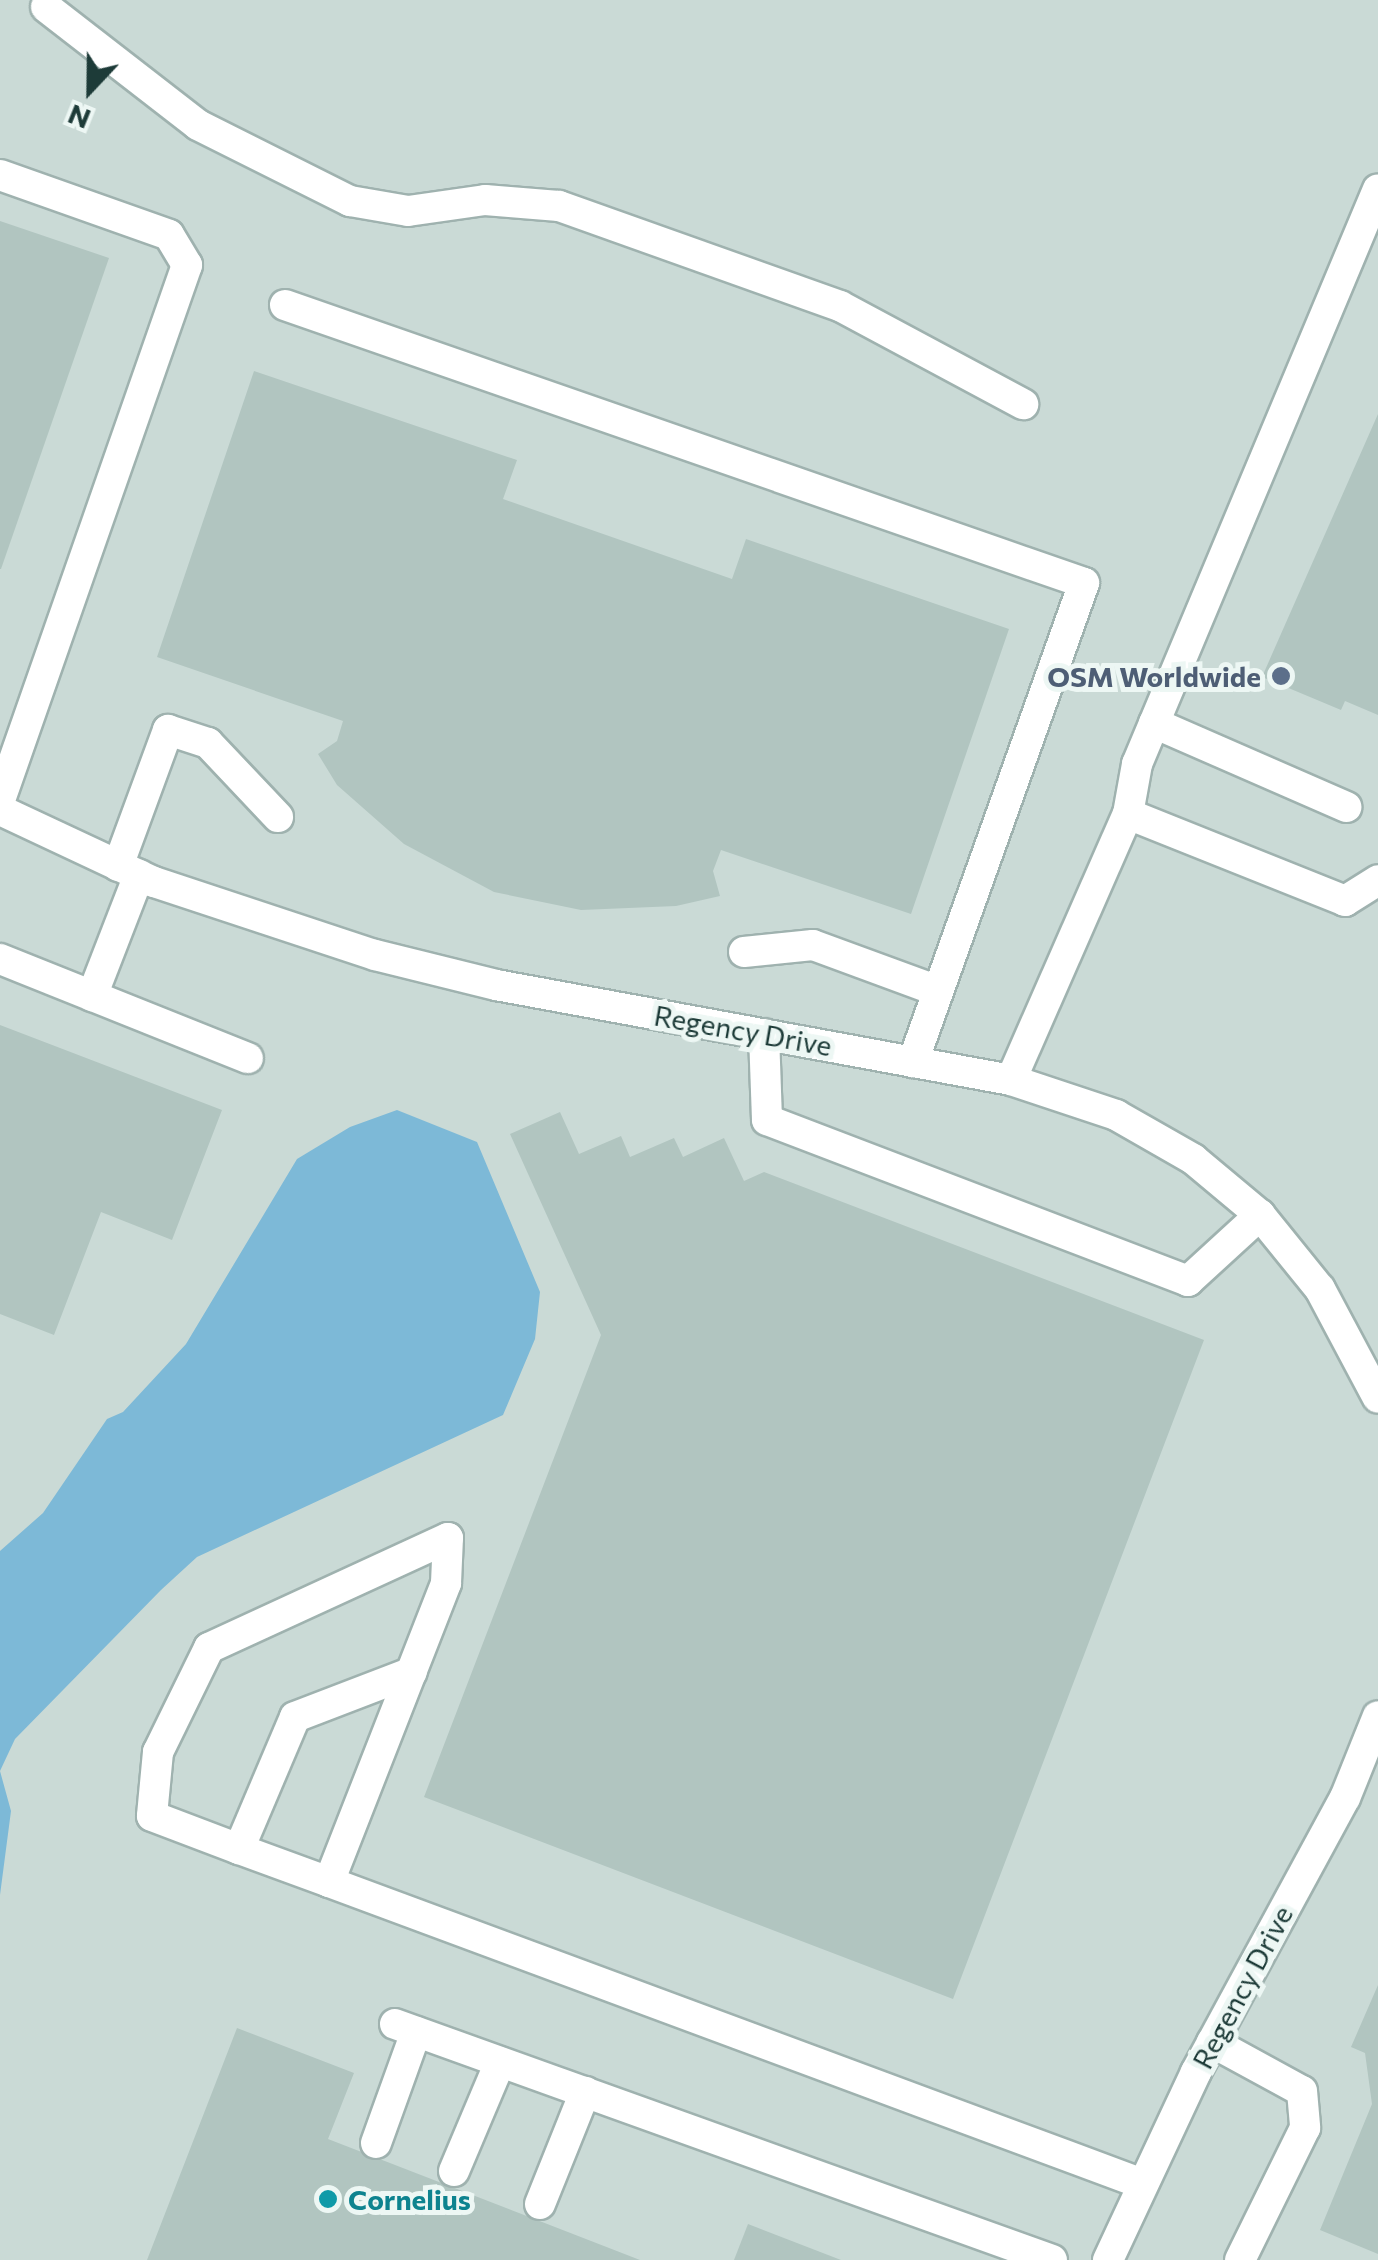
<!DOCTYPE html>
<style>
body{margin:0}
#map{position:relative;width:1378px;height:2260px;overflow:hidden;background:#dceae7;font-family:Commissioner,sans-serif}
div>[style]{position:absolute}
.built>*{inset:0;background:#cadad6}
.water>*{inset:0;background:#7db9d7}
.building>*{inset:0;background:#b1c5c0}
.roads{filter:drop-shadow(2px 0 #9fb2af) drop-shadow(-2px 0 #9fb2af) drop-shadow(0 2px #9fb2af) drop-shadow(0 -2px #9fb2af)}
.minor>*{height:30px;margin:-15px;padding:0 15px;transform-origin:15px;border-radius:15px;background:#fff}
.dots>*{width:28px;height:28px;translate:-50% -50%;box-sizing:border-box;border:5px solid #edf7f4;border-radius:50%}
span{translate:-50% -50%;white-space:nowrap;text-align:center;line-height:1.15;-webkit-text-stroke:10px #edf7f4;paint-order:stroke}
.service-label{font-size:28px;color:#4e5e75;font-weight:700}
.right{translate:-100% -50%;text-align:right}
.street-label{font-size:28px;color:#1d3b38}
.culture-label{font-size:28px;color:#0d838f;font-weight:700}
.left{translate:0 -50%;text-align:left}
.north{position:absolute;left:40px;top:40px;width:100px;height:100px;-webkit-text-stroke:8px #edf7f4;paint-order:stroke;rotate:202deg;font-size:28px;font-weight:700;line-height:40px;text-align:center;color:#1d3b38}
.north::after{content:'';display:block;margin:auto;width:35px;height:45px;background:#1d3b38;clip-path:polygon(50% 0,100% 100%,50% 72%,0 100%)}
</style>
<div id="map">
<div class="built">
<div style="clip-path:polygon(0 0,1378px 0,1378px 2260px,0 2260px)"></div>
</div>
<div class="water">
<div style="clip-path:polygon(397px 1110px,477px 1142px,540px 1292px,535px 1339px,503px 1415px,197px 1557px,161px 1590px,15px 1739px,0 1771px,11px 1811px,0 1895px,0 1551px,43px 1513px,107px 1419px,123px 1412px,186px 1344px,297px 1159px,350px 1127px)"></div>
</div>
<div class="building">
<div style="clip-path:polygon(0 221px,109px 258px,1px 569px,0 569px)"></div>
<div style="clip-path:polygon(254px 371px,517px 460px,503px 499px,732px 579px,746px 539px,1009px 629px,911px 914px,721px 850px,713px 871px,720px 896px,676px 906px,581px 910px,494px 892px,404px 844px,337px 785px,318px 754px,337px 741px,343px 721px,157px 657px)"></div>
<div style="clip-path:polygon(1378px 414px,1378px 715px,1345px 701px,1341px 710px,1262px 677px)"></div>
<div style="clip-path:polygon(0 1025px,222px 1110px,172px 1240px,101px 1212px,54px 1335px,0 1314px)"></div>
<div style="clip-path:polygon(560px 1112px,579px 1154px,621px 1136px,630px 1157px,674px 1138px,683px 1157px,724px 1138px,744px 1181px,764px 1172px,1204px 1340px,953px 1999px,424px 1797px,601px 1335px,510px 1134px)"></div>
<div style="clip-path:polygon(1378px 1985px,1378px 2254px,1320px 2230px,1372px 2104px,1365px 2053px,1351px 2047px)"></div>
<div style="clip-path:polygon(237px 2028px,354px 2073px,328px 2139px,640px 2260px,147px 2260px)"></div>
<div style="clip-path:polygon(748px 2224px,841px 2260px,734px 2260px)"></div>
</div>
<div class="roads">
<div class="minor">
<div style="left:46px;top:7px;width:192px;rotate:37.8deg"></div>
<div style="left:198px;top:125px;width:170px;rotate:26.6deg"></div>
<div style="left:350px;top:201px;width:59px;rotate:9.8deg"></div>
<div style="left:408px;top:211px;width:78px;rotate:-8.1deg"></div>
<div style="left:485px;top:200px;width:74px;rotate:4.6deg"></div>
<div style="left:559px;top:206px;width:298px;rotate:19.6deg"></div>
<div style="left:840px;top:306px;width:208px;rotate:28.2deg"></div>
<div style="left:0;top:175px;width:179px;rotate:19.5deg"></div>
<div style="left:169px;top:235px;width:35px;rotate:59deg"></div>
<div style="left:187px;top:265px;width:567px;rotate:109.27deg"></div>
<div style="left:285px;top:305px;width:846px;rotate:19.18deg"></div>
<div style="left:1084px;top:583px;width:509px;rotate:109.65deg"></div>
<div style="left:1154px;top:723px;width:210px;rotate:23.6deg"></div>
<div style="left:0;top:810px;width:170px;rotate:25.1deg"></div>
<div style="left:154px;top:882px;width:233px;rotate:18.3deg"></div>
<div style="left:375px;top:955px;width:125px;rotate:13.9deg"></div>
<div style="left:496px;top:985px;width:524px;rotate:10.45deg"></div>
<div style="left:1011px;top:1080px;width:111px;rotate:18.4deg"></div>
<div style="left:1116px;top:1115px;width:89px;rotate:29.7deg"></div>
<div style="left:1193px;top:1159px;width:87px;rotate:39.9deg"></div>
<div style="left:1260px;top:1215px;width:95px;rotate:51deg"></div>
<div style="left:1320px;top:1289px;width:123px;rotate:62deg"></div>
<div style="left:1128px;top:814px;width:51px;rotate:-79.8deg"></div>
<div style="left:1137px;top:764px;width:623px;rotate:-67.26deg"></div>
<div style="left:118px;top:866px;width:145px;rotate:-69.8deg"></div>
<div style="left:168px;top:730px;width:42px;rotate:18deg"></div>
<div style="left:208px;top:743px;width:102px;rotate:46.6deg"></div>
<div style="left:744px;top:952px;width:69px;rotate:-5.8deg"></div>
<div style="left:813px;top:945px;width:133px;rotate:20.2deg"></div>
<div style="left:0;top:959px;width:267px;rotate:21.8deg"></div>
<div style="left:92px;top:996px;width:130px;rotate:-68.8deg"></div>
<div style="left:764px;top:1034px;width:86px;rotate:88deg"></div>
<div style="left:767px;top:1120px;width:451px;rotate:20.9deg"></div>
<div style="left:1188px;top:1281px;width:98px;rotate:-42.5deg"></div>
<div style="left:1011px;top:1080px;width:291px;rotate:-66.3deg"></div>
<div style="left:1128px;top:814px;width:234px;rotate:21.8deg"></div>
<div style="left:1345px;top:901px;width:39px;rotate:-32deg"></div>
<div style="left:239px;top:1849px;width:143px;rotate:-67deg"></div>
<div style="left:295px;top:1717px;width:125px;rotate:-21deg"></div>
<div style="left:329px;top:1882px;width:321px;rotate:-68.6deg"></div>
<div style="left:446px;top:1583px;width:45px;rotate:-87.5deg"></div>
<div style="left:448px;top:1538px;width:263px;rotate:155.3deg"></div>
<div style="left:209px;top:1648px;width:116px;rotate:116.1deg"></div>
<div style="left:158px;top:1752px;width:64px;rotate:95.4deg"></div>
<div style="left:152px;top:1816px;width:93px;rotate:20.8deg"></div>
<div style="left:239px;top:1849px;width:96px;rotate:20.1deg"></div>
<div style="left:329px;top:1882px;width:868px;rotate:20.36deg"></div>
<div style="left:395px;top:2024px;width:698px;rotate:19.76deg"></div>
<div style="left:1212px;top:2042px;width:102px;rotate:28.6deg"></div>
<div style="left:1302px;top:2091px;width:37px;rotate:85deg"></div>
<div style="left:1305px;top:2128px;width:147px;rotate:116.2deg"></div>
<div style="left:376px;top:2143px;width:118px;rotate:-70.2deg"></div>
<div style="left:454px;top:2171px;width:118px;rotate:-67.1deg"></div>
<div style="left:540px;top:2204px;width:121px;rotate:-68.1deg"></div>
<div style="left:1108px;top:2260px;width:208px;rotate:-64.9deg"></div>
<div style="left:1196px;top:2072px;width:312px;rotate:-61.5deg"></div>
<div style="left:1345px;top:1798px;width:88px;rotate:-68.1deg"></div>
</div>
</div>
<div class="dots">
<div style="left:1281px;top:676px;background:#5c6f8a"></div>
<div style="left:328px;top:2199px;background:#0f9aa8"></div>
</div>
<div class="service-label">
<span class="right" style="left:1261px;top:676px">OSM Worldwide</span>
</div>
<div class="street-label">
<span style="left:743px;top:1030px;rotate:10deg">Regency Drive</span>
<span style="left:1242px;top:1987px;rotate:-62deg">Regency Drive</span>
</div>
<div class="culture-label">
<span class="left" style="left:348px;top:2199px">Cornelius</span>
</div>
<div class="north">N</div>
</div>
